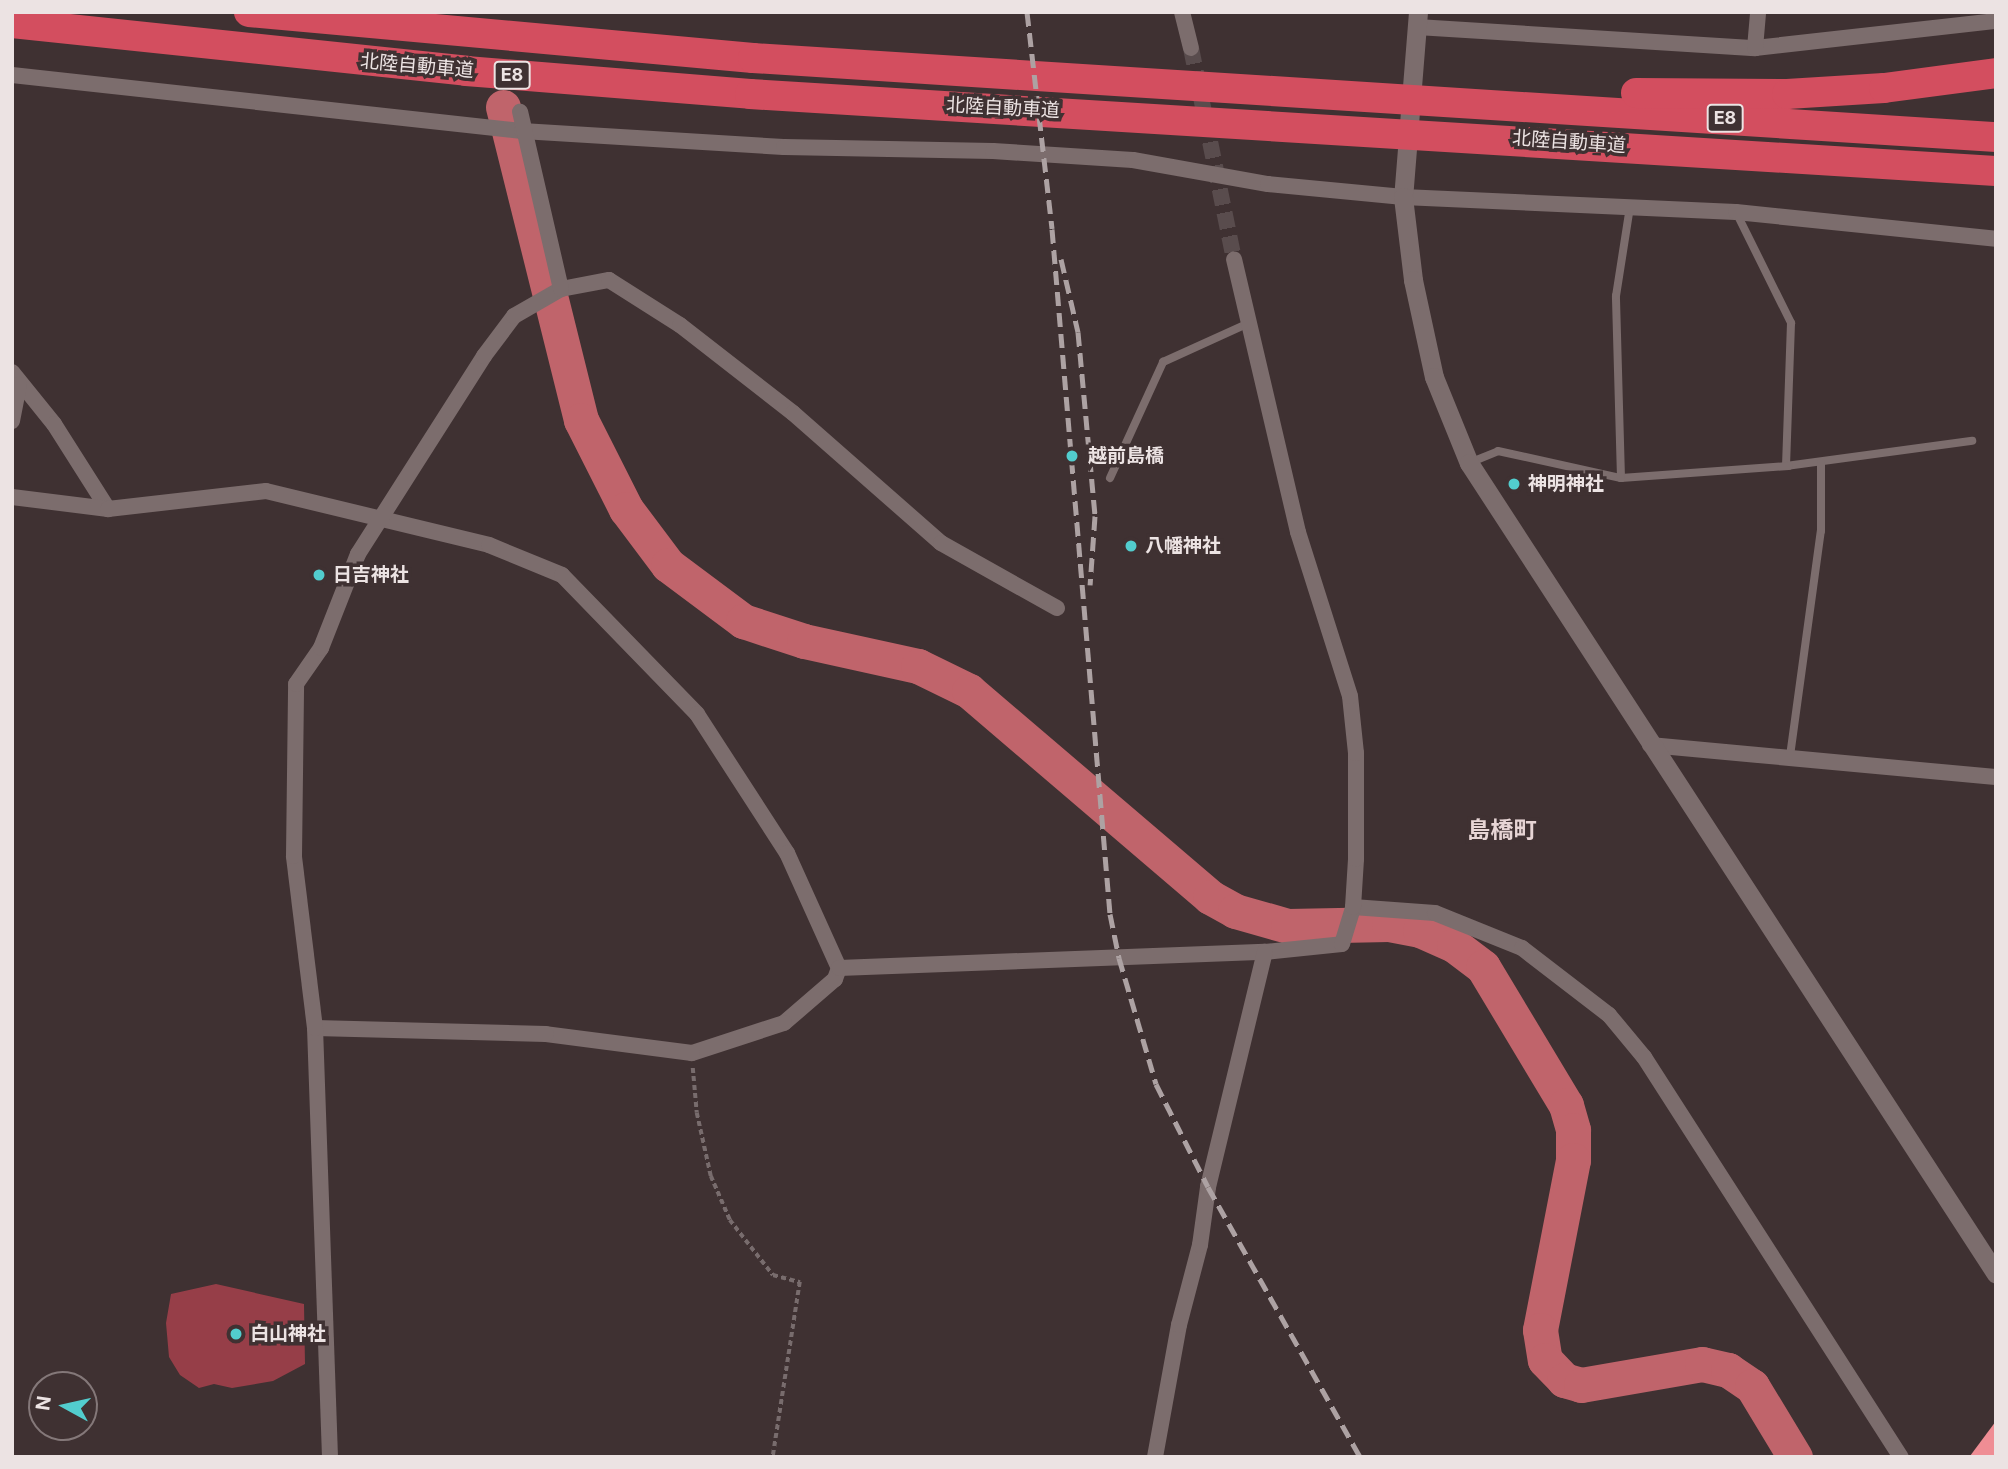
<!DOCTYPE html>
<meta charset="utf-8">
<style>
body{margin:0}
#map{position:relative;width:2008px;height:1469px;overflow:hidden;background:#3f3132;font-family:Inter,"Noto Sans JP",sans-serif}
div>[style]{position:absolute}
.forest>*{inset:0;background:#963e48}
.river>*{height:35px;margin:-17.5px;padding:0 17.5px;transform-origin:17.5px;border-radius:17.5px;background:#c0646b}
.building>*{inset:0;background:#ef8d94}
.minor-tunnel>*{height:16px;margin-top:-8px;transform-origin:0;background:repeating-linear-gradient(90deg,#594c4d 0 16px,transparent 0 24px)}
.path>*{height:3.5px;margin-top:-1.75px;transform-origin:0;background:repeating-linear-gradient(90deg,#786c6d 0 5px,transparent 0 8.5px)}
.service>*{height:8px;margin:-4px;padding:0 4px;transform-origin:4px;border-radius:4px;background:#7c6d6d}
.minor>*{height:16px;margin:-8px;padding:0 8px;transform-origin:8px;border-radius:8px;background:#7c6d6d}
.tertiary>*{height:19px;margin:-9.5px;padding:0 9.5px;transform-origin:9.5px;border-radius:9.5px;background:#7c6d6d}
.motorway>*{height:30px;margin:-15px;padding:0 15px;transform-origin:15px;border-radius:15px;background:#d34e5f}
.rail>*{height:5px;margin-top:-2.5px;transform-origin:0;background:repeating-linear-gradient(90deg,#ada2a3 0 14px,transparent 0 21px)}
.dots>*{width:19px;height:19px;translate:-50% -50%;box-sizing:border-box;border:4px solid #3f3132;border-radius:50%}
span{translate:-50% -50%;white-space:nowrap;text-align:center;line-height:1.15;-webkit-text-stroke:7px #3f3132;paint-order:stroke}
.shield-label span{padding:2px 5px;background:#3f3132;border:2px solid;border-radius:5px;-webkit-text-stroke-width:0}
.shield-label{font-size:18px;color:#ece3e3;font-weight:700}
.street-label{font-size:19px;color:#ece3e3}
.poi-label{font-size:19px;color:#ece3e3;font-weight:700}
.left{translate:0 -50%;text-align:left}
.quarter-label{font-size:23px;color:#e7d5d5;font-weight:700}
.frame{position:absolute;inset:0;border:14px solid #ece3e3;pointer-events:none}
.north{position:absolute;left:28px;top:1371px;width:70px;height:70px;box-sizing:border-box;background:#3f3132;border:2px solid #847879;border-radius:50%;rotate:278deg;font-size:19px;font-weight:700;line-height:28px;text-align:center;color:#ece3e3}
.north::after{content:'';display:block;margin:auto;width:24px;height:32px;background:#52cdce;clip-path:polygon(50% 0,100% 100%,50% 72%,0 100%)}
</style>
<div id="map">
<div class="forest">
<div style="clip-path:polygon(216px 1284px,304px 1304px,305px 1364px,273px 1381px,232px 1388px,214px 1384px,199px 1388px,180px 1375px,169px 1357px,166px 1323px,171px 1294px)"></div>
</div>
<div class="river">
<div style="left:503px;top:107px;width:323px;rotate:76deg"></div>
<div style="left:581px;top:420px;width:100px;rotate:63.2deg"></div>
<div style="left:626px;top:509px;width:70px;rotate:53.1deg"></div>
<div style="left:668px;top:565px;width:94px;rotate:36.7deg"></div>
<div style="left:743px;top:621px;width:64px;rotate:18.2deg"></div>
<div style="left:804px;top:641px;width:117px;rotate:12.4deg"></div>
<div style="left:918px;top:666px;width:57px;rotate:26.1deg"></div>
<div style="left:969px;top:691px;width:317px;rotate:40.5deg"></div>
<div style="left:1210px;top:897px;width:29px;rotate:29deg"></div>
<div style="left:1235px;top:911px;width:55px;rotate:15.8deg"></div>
<div style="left:1288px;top:926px;width:101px;rotate:-1.1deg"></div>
<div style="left:1389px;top:924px;width:32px;rotate:11deg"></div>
<div style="left:1420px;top:930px;width:37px;rotate:24deg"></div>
<div style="left:1454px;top:945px;width:36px;rotate:37deg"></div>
<div style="left:1483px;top:967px;width:161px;rotate:59deg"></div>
<div style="left:1566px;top:1105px;width:26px;rotate:74deg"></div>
<div style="left:1573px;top:1130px;width:30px;rotate:90deg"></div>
<div style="left:1573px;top:1160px;width:173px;rotate:101deg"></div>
<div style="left:1540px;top:1330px;width:30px;rotate:81deg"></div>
<div style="left:1545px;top:1360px;width:28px;rotate:46deg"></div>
<div style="left:1564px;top:1380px;width:18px;rotate:16deg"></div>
<div style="left:1581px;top:1385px;width:123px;rotate:-9.8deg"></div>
<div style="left:1702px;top:1364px;width:27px;rotate:13deg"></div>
<div style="left:1728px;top:1370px;width:29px;rotate:34deg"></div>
<div style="left:1752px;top:1386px;width:83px;rotate:58.8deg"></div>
</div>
<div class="building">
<div style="clip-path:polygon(1996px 1421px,1996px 1457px,1970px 1456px)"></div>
</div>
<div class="minor-tunnel">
<div style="left:1191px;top:48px;width:215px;rotate:78.5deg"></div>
</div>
<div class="path">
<div style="left:693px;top:1068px;width:45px;rotate:84.9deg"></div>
<div style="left:697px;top:1113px;width:65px;rotate:77.5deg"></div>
<div style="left:711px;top:1176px;width:48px;rotate:66.6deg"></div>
<div style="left:730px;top:1220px;width:70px;rotate:52deg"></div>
<div style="left:773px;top:1275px;width:28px;rotate:15deg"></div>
<div style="left:800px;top:1282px;width:177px;rotate:98.8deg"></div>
</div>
<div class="service">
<div style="left:1736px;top:212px;width:124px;rotate:63.6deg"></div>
<div style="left:1791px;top:323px;width:143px;rotate:92deg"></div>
<div style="left:1786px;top:466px;width:188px;rotate:-7.7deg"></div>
<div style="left:1469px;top:463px;width:31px;rotate:-22deg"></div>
<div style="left:1498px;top:451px;width:126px;rotate:12.4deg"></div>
<div style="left:1621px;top:478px;width:168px;rotate:-4.1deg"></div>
<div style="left:1110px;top:478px;width:128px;rotate:-65.4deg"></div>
<div style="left:1163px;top:362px;width:94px;rotate:-24.4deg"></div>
<div style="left:1621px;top:478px;width:182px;rotate:-91.6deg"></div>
<div style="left:1616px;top:296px;width:90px;rotate:-81.1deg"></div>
<div style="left:1790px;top:756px;width:227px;rotate:-82.2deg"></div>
<div style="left:1821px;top:531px;width:68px;rotate:-90deg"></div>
</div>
<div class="minor">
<div style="left:1182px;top:12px;width:37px;rotate:76deg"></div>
<div style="left:1417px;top:27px;width:339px;rotate:3.6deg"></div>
<div style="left:1755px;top:48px;width:243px;rotate:-6.4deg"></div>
<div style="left:1755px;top:48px;width:36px;rotate:-85deg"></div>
<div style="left:12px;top:75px;width:513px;rotate:6.27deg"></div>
<div style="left:522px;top:131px;width:262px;rotate:3.5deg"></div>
<div style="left:784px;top:147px;width:209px;rotate:1.1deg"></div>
<div style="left:993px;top:151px;width:140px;rotate:3.7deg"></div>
<div style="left:1133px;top:160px;width:137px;rotate:10.1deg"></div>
<div style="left:1268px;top:184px;width:136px;rotate:5.5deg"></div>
<div style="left:1403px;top:197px;width:333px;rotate:2.6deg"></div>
<div style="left:1736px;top:212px;width:261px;rotate:5.9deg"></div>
<div style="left:561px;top:289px;width:49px;rotate:-10.6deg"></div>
<div style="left:609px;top:280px;width:84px;rotate:32.4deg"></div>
<div style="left:680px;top:325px;width:143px;rotate:37.9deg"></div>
<div style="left:793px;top:413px;width:197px;rotate:41.3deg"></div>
<div style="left:941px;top:543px;width:133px;rotate:29.3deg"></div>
<div style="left:12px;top:372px;width:67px;rotate:51.1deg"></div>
<div style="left:54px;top:424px;width:101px;rotate:57.6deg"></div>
<div style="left:12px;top:421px;width:37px;rotate:-79deg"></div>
<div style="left:12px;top:497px;width:97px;rotate:7.1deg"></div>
<div style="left:108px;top:509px;width:159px;rotate:-6.5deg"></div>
<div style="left:266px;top:491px;width:229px;rotate:13.6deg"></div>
<div style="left:489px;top:545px;width:79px;rotate:22.3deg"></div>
<div style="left:562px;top:575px;width:194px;rotate:45.8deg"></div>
<div style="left:697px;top:714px;width:166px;rotate:57.1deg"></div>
<div style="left:787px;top:853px;width:126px;rotate:65.7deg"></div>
<div style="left:839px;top:968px;width:12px;rotate:110deg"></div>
<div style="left:835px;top:979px;width:67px;rotate:139.2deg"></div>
<div style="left:784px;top:1023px;width:97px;rotate:161.9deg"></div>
<div style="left:692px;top:1053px;width:147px;rotate:-172.6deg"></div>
<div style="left:546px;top:1034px;width:231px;rotate:-178.5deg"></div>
<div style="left:1650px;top:745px;width:347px;rotate:5.3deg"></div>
<div style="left:1353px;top:907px;width:82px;rotate:4.2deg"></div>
<div style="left:1435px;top:913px;width:94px;rotate:21.9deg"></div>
<div style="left:1522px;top:948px;width:110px;rotate:37.6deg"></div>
<div style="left:1609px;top:1015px;width:55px;rotate:50.2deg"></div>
<div style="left:1644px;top:1057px;width:475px;rotate:57.3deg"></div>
<div style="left:839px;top:968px;width:426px;rotate:-2.2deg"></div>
<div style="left:1265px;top:952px;width:77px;rotate:-5.9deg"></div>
<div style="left:1342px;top:944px;width:39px;rotate:-73deg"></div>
<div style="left:1353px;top:907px;width:48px;rotate:-86.4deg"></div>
<div style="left:1356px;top:859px;width:106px;rotate:-90deg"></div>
<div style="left:1356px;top:753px;width:57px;rotate:-96deg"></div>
<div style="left:1350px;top:696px;width:172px;rotate:-107.6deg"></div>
<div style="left:1298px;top:532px;width:280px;rotate:-103.2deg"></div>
<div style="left:330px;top:1457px;width:429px;rotate:-92deg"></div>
<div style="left:315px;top:1028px;width:173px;rotate:-97deg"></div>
<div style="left:294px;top:856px;width:172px;rotate:-89.3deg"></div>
<div style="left:296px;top:684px;width:44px;rotate:-55.2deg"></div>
<div style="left:321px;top:648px;width:101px;rotate:-68.5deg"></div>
<div style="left:358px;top:554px;width:235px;rotate:-57.5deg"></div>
<div style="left:484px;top:356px;width:50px;rotate:-53.1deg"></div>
<div style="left:514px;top:316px;width:54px;rotate:-29.9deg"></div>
<div style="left:561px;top:289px;width:182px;rotate:-103deg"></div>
<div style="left:1155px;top:1457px;width:134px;rotate:-79.7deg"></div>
<div style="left:1179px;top:1325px;width:83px;rotate:-75.3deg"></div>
<div style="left:1200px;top:1245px;width:59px;rotate:-82.1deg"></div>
<div style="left:1208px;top:1187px;width:242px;rotate:-76.4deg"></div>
</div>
<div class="tertiary">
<div style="left:1418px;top:12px;width:186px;rotate:94.6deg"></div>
<div style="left:1403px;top:197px;width:84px;rotate:83.1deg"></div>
<div style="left:1413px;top:280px;width:99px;rotate:77.8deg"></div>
<div style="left:1434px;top:377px;width:93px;rotate:67.9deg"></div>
<div style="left:1469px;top:463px;width:967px;rotate:56.98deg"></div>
</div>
<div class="motorway">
<div style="left:249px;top:12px;width:506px;rotate:5.21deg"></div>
<div style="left:753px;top:58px;width:1246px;rotate:3.64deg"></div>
<div style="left:12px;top:23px;width:457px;rotate:6deg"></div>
<div style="left:466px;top:71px;width:285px;rotate:4.6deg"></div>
<div style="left:750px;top:94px;width:1248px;rotate:3.54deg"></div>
<div style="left:1636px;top:93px;width:151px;rotate:0.4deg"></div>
<div style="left:1787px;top:94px;width:97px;rotate:-3.5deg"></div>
<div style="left:1884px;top:88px;width:113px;rotate:-7.6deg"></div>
</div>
<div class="rail">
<div style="left:1027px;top:12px;width:218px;rotate:83.4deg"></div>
<div style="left:1052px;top:229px;width:687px;rotate:85.16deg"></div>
<div style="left:1110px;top:914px;width:45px;rotate:78.4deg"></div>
<div style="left:1119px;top:958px;width:131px;rotate:73.6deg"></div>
<div style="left:1156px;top:1084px;width:115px;rotate:63.2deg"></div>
<div style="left:1208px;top:1187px;width:310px;rotate:60.6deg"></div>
<div style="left:1061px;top:259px;width:75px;rotate:76.9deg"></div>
<div style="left:1078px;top:332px;width:185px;rotate:84.7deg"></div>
<div style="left:1095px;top:516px;width:69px;rotate:94.1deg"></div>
</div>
<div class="dots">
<div style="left:1072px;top:456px;background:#52cdce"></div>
<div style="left:1514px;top:484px;background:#52cdce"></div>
<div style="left:1131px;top:546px;background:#52cdce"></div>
<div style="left:319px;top:575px;background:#52cdce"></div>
<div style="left:236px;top:1334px;background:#52cdce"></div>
</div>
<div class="shield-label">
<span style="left:512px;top:75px">E8</span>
<span style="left:1725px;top:118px">E8</span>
</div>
<div class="street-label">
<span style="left:417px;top:66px;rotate:5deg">北陸自動車道</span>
<span style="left:1003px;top:108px;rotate:3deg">北陸自動車道</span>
<span style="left:1569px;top:142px;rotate:4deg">北陸自動車道</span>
</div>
<div class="poi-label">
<span class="left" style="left:1088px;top:456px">越前島橋</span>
<span class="left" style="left:1528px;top:484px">神明神社</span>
<span class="left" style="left:1145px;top:546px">八幡神社</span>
<span class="left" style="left:333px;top:575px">日吉神社</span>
<span class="left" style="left:250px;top:1334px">白山神社</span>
</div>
<div class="quarter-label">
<span style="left:1502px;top:830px">島橋町</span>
</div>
<div class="frame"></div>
<div class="north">N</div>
</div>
